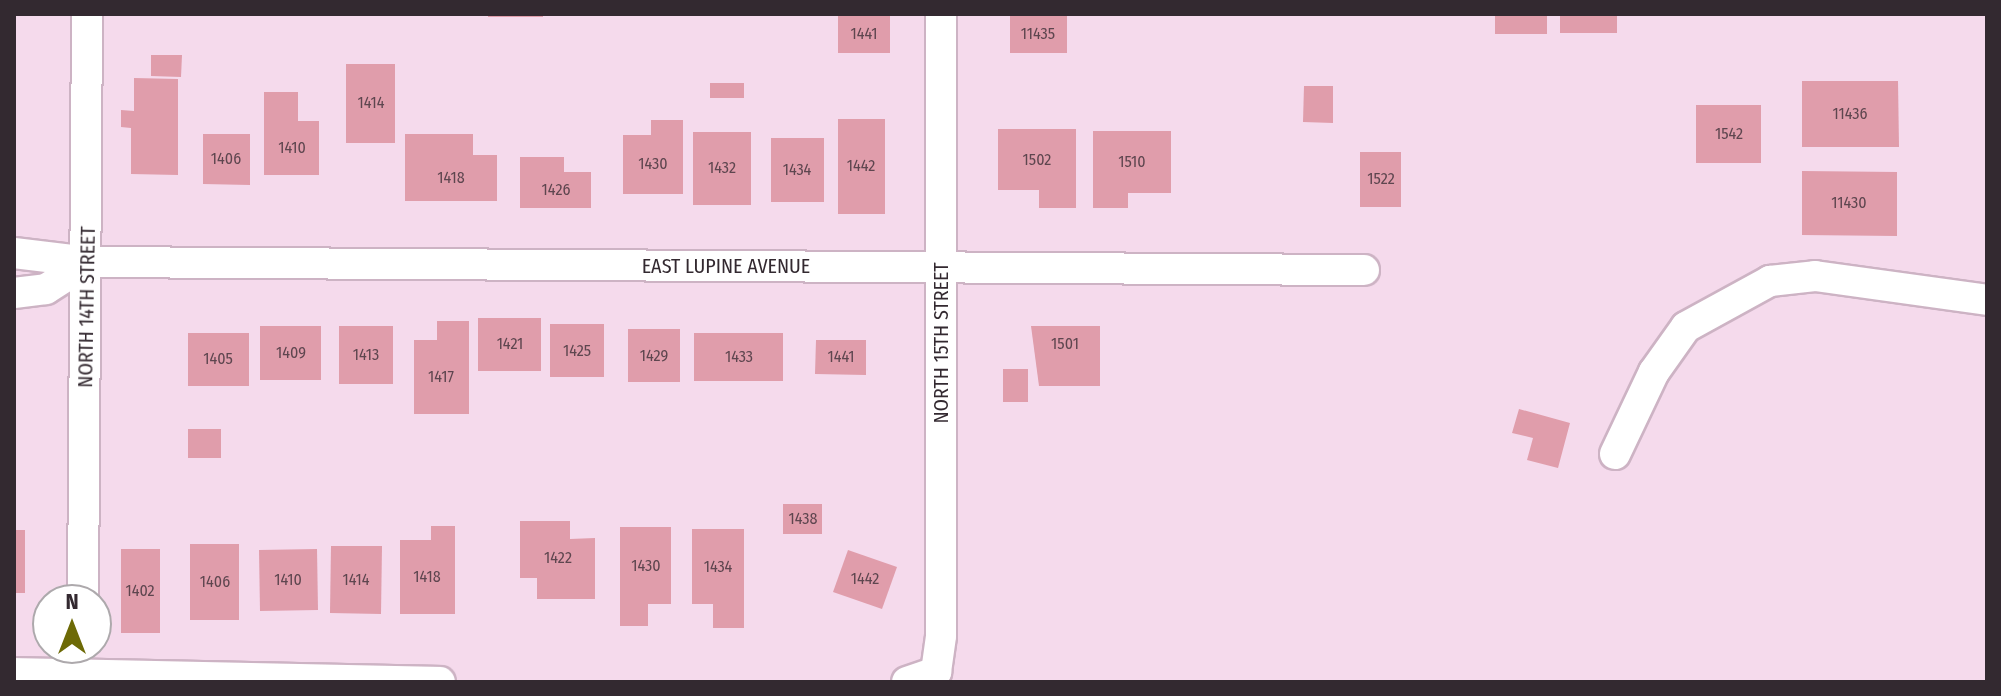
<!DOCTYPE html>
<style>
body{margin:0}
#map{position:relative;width:2001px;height:696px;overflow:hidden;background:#f5daec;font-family:"Fira Sans Condensed",sans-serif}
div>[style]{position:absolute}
.building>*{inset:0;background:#e09dab}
.roads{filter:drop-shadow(2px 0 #cdb3c4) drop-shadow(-2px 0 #cdb3c4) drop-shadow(0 2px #cdb3c4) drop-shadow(0 -2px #cdb3c4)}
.minor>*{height:30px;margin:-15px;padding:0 15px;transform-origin:15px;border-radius:15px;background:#fff}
span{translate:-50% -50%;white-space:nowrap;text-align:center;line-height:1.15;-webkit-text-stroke:7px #fff;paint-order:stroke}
.number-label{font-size:16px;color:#5e464f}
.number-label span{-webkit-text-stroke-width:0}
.street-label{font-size:20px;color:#332930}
.frame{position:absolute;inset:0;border:16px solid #332930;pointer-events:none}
.north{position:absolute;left:32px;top:584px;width:80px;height:80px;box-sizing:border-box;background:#fff;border:2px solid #ada9ac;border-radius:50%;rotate:0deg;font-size:22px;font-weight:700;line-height:32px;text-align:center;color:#332930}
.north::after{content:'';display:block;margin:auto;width:28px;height:36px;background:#6d6a06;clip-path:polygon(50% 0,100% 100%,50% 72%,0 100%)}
</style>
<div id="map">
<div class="building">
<div style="clip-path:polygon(488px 14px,543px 14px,543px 17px,488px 17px)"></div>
<div style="clip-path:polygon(838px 14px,890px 14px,890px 53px,838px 53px)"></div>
<div style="clip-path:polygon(1010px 14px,1067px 14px,1067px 53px,1010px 53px)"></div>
<div style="clip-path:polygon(1495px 14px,1547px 14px,1547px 34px,1495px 34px)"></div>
<div style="clip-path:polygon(1560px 14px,1617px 14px,1617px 33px,1560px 33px)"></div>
<div style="clip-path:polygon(151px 55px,182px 55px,181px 77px,151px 76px)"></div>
<div style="clip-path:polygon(346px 64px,395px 64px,395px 143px,346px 143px)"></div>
<div style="clip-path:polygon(134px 78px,178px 79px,178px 175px,131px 174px,131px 128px,121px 127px,121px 110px,134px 111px)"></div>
<div style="clip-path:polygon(1802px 81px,1898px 81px,1899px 147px,1802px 147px)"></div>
<div style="clip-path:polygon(710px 83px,744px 83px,744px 98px,710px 98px)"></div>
<div style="clip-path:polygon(1304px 86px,1333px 86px,1333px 123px,1303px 122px)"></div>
<div style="clip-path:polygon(264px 92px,298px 92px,298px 121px,319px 121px,319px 175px,264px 175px)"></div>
<div style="clip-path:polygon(1696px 105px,1761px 105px,1761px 163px,1696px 163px)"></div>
<div style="clip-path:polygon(838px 119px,885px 119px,885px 214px,838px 214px)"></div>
<div style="clip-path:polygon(651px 120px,683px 120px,683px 194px,623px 194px,623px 135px,651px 135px)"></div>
<div style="clip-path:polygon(998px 129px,1076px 129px,1076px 208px,1039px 208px,1039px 190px,998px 190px)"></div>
<div style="clip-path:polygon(1093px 131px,1171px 131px,1171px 193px,1128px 193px,1128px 208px,1093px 208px)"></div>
<div style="clip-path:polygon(693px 132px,751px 132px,751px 205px,693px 205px)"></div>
<div style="clip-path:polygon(203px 134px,250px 134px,250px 185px,203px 184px)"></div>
<div style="clip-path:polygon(405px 134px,473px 134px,473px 155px,497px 155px,497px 201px,405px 201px)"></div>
<div style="clip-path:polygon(771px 138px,824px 138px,824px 202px,771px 202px)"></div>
<div style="clip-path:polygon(1360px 152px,1401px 152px,1401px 207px,1360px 207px)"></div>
<div style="clip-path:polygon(520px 157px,564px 157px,564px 172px,591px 172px,591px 208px,520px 208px)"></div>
<div style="clip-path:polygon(1802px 171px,1897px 172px,1897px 236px,1802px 235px)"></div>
<div style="clip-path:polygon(478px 318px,541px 318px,541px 371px,478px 371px)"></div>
<div style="clip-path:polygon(437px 321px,469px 321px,469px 414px,414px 414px,414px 340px,437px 340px)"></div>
<div style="clip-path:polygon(550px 324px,604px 324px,604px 377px,550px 377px)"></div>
<div style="clip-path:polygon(260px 326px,321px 326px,321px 380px,260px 380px)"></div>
<div style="clip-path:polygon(339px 326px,393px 326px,393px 384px,339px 384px)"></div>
<div style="clip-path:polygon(1031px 326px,1100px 326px,1100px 386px,1039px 386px)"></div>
<div style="clip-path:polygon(628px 329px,680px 329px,680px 382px,628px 382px)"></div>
<div style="clip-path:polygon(188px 333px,249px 333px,249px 386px,188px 386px)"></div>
<div style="clip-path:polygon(694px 333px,783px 333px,783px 381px,694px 381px)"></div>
<div style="clip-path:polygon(816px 340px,866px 340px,866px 375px,815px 374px)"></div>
<div style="clip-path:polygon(1003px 369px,1028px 369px,1028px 402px,1003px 402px)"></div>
<div style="clip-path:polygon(1519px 409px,1570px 423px,1558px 468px,1527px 460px,1533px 438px,1512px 433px)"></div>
<div style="clip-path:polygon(188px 429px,221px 429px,221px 458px,188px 458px)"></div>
<div style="clip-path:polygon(783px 504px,822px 504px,822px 534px,783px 534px)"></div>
<div style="clip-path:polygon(520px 521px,570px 521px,570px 539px,595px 538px,595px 599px,537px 599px,537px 578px,520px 578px)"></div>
<div style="clip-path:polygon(431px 526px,455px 526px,455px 614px,400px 614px,400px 540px,431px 540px)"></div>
<div style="clip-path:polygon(620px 527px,671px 527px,671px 604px,648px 604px,648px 626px,620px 626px)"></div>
<div style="clip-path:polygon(692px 529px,744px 529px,744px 628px,713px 628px,713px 604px,692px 604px)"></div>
<div style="clip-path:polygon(14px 530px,25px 530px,25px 593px,14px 593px)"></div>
<div style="clip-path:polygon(190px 544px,239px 544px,239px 620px,190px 620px)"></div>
<div style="clip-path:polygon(331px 546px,382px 546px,381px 614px,330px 613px)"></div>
<div style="clip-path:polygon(121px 549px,160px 549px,160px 633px,121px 633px)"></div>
<div style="clip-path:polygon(317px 549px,318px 610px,260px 611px,259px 550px)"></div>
<div style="clip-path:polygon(848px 550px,897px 567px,882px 609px,833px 592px)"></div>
</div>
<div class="roads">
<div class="minor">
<div style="left:14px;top:253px;width:75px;rotate:6.9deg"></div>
<div style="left:88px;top:262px;width:1276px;rotate:0.36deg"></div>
<div style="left:14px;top:293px;width:32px;rotate:-7deg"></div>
<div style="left:46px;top:289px;width:50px;rotate:-32.7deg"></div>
<div style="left:1615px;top:454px;width:91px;rotate:-64.6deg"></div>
<div style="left:1654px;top:372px;width:55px;rotate:-54.6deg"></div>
<div style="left:1686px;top:327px;width:96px;rotate:-28.7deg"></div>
<div style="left:1770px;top:281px;width:45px;rotate:-6.3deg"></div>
<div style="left:1815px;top:276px;width:174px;rotate:7.9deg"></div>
<div style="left:83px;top:600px;width:586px;rotate:-89.61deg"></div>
<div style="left:14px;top:673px;width:426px;rotate:1.2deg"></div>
<div style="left:907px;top:682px;width:31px;rotate:-19deg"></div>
<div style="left:936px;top:672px;width:36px;rotate:-82deg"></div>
<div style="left:941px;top:636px;width:622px;rotate:-90deg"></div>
</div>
</div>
<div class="number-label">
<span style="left:864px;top:34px">1441</span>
<span style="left:1038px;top:34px">11435</span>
<span style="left:371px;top:103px">1414</span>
<span style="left:1850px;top:114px">11436</span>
<span style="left:1729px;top:134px">1542</span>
<span style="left:292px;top:148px">1410</span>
<span style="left:226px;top:159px">1406</span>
<span style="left:1037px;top:160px">1502</span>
<span style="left:1132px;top:162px">1510</span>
<span style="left:653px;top:164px">1430</span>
<span style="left:861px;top:166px">1442</span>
<span style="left:722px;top:168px">1432</span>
<span style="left:797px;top:170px">1434</span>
<span style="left:451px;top:178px">1418</span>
<span style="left:1381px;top:179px">1522</span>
<span style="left:556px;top:190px">1426</span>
<span style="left:1849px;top:203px">11430</span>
<span style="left:510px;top:344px">1421</span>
<span style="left:1065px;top:344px">1501</span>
<span style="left:577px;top:351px">1425</span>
<span style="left:291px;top:353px">1409</span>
<span style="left:366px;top:355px">1413</span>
<span style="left:654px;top:356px">1429</span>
<span style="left:739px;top:357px">1433</span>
<span style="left:841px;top:357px">1441</span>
<span style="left:218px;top:359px">1405</span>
<span style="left:441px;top:377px">1417</span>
<span style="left:803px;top:519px">1438</span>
<span style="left:558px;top:558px">1422</span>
<span style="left:646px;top:566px">1430</span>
<span style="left:718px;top:567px">1434</span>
<span style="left:427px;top:577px">1418</span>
<span style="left:865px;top:579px">1442</span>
<span style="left:288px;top:580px">1410</span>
<span style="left:356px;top:580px">1414</span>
<span style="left:215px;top:582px">1406</span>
<span style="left:140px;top:591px">1402</span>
</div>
<div class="street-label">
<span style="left:726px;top:266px">EAST LUPINE AVENUE</span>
<span style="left:87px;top:307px;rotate:-89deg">NORTH 14TH STREET</span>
<span style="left:941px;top:343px;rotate:-90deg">NORTH 15TH STREET</span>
</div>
<div class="frame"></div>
<div class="north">N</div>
</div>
